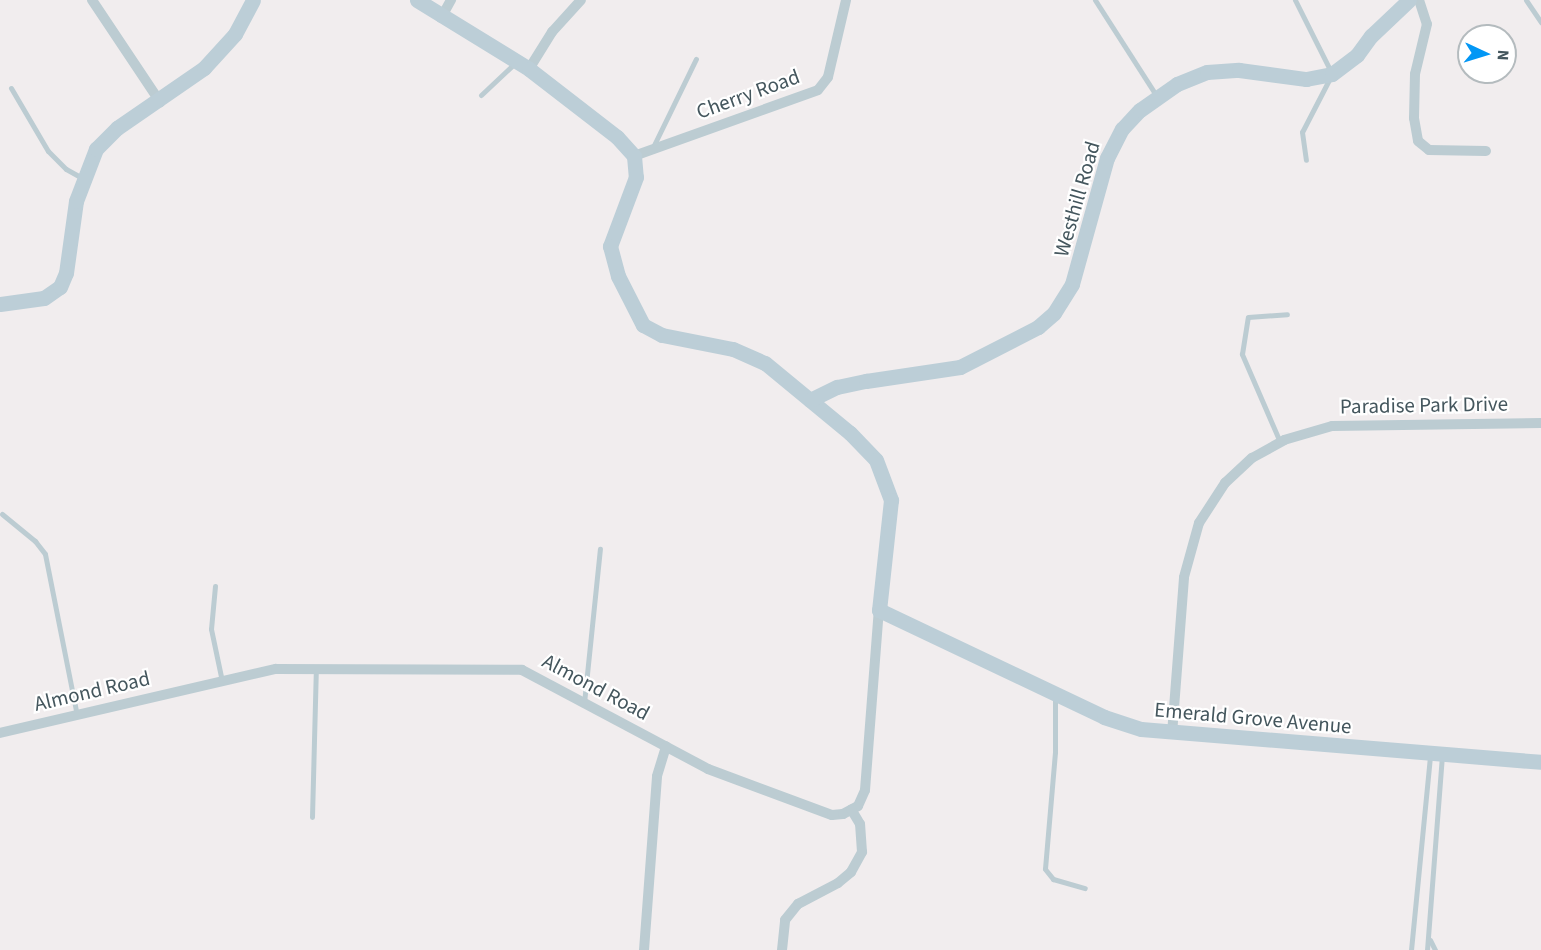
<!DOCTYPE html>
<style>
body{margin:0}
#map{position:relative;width:1541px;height:950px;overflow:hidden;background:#f1edee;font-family:"Source Sans 3",sans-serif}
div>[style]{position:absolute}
.lane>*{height:5px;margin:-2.5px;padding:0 2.5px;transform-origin:2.5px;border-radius:2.5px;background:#bcccd2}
.street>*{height:10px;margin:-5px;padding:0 5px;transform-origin:5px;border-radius:5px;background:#bcccd2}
.secondary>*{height:15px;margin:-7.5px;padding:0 7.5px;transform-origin:7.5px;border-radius:7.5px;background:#bcced7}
span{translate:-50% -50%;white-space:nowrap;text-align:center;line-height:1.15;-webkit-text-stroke:4.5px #fff;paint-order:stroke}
.street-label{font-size:21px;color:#44565d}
.north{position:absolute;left:1457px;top:24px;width:60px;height:60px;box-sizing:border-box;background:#fff;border:2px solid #b4bbbe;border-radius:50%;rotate:94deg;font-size:16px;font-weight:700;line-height:24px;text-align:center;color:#44565d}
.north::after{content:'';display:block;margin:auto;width:21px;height:27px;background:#0397f5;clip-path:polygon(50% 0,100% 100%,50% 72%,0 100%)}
</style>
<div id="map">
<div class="lane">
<div style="left:1095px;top:0;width:113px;rotate:57.3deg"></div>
<div style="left:1295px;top:0;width:83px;rotate:63.4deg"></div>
<div style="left:1332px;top:74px;width:65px;rotate:117.3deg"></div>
<div style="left:1302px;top:132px;width:28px;rotate:82deg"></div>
<div style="left:1526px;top:0;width:27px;rotate:56deg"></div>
<div style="left:11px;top:88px;width:73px;rotate:59.6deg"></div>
<div style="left:48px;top:151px;width:25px;rotate:45deg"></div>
<div style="left:66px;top:169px;width:18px;rotate:29deg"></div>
<div style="left:481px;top:95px;width:48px;rotate:-43.3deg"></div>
<div style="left:653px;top:147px;width:98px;rotate:-64deg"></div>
<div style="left:1280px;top:442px;width:96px;rotate:-113.4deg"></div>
<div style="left:1242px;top:354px;width:37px;rotate:-81deg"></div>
<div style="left:1248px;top:317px;width:39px;rotate:-4deg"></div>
<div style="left:2px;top:514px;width:43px;rotate:39.3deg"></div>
<div style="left:35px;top:541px;width:16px;rotate:52deg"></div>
<div style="left:45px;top:554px;width:164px;rotate:78.8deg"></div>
<div style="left:215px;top:586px;width:43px;rotate:95.3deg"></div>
<div style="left:211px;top:629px;width:53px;rotate:78.1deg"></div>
<div style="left:1055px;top:696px;width:56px;rotate:90deg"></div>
<div style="left:1055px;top:752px;width:117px;rotate:94.9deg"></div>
<div style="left:1045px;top:869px;width:13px;rotate:51deg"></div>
<div style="left:1053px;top:879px;width:33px;rotate:16deg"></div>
<div style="left:584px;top:703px;width:155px;rotate:-84.1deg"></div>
<div style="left:312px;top:817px;width:148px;rotate:-88.5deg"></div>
<div style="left:1430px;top:940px;width:11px;rotate:63deg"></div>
<div style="left:1411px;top:950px;width:196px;rotate:-84.4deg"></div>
<div style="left:1427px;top:950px;width:195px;rotate:-85.6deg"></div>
</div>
<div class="street">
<div style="left:92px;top:0;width:123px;rotate:56.3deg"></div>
<div style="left:1419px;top:0;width:25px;rotate:72deg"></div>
<div style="left:1427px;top:24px;width:51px;rotate:103.5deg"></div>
<div style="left:1415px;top:74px;width:44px;rotate:91.3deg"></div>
<div style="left:1414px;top:118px;width:23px;rotate:80deg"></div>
<div style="left:1418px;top:141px;width:14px;rotate:39deg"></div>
<div style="left:1429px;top:150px;width:57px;rotate:1deg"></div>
<div style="left:441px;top:18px;width:21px;rotate:-61deg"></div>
<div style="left:529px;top:69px;width:44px;rotate:-58.1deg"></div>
<div style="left:552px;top:32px;width:43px;rotate:-47.8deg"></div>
<div style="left:634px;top:156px;width:195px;rotate:-19.7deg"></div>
<div style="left:818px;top:90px;width:16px;rotate:-52deg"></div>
<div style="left:828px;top:77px;width:79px;rotate:-76.8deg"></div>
<div style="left:0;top:733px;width:283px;rotate:-13.1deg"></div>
<div style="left:276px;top:669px;width:246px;rotate:0.2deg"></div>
<div style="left:522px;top:670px;width:211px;rotate:28deg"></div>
<div style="left:708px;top:769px;width:132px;rotate:20.4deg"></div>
<div style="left:832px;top:815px;width:11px;rotate:-5deg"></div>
<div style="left:843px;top:814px;width:17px;rotate:-28deg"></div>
<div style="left:858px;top:806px;width:17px;rotate:-66deg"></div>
<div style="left:865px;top:790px;width:181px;rotate:-85.6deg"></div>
<div style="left:1172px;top:734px;width:157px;rotate:-85.6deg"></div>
<div style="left:1184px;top:577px;width:56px;rotate:-74.5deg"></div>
<div style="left:1199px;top:523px;width:48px;rotate:-57deg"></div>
<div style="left:1225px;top:483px;width:37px;rotate:-43deg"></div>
<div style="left:1252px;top:458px;width:37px;rotate:-29deg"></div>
<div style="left:1284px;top:440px;width:50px;rotate:-16.3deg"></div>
<div style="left:1332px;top:426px;width:209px;rotate:-0.8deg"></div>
<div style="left:644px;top:950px;width:174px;rotate:-85.7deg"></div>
<div style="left:657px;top:776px;width:31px;rotate:-73deg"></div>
<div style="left:782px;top:950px;width:30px;rotate:-84deg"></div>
<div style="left:785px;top:920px;width:21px;rotate:-51deg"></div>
<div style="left:798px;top:904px;width:45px;rotate:-27.7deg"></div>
<div style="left:838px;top:883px;width:17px;rotate:-40deg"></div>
<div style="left:851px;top:872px;width:23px;rotate:-61deg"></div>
<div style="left:862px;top:852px;width:28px;rotate:-94deg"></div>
<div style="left:860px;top:824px;width:17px;rotate:-121deg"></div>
</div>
<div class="secondary">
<div style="left:417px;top:0;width:132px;rotate:31.6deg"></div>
<div style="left:529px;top:69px;width:111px;rotate:37.7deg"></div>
<div style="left:617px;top:137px;width:25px;rotate:48deg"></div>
<div style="left:634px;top:156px;width:21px;rotate:85deg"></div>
<div style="left:636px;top:177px;width:74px;rotate:110.6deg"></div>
<div style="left:610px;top:246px;width:31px;rotate:75deg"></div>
<div style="left:618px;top:276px;width:55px;rotate:63deg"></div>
<div style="left:643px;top:325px;width:21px;rotate:28deg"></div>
<div style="left:662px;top:335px;width:72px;rotate:11.2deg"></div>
<div style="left:733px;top:349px;width:35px;rotate:24deg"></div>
<div style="left:765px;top:363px;width:110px;rotate:39.5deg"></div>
<div style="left:850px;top:433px;width:37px;rotate:46deg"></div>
<div style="left:876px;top:460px;width:43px;rotate:69.4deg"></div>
<div style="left:891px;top:500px;width:111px;rotate:96.2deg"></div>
<div style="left:879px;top:610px;width:249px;rotate:25.4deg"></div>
<div style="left:1104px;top:717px;width:39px;rotate:18deg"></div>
<div style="left:1141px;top:729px;width:401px;rotate:4.7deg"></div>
<div style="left:0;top:304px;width:44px;rotate:-7.8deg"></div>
<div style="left:44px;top:298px;width:19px;rotate:-35deg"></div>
<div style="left:60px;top:287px;width:15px;rotate:-67deg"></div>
<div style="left:66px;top:273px;width:73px;rotate:-82.1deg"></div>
<div style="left:76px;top:201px;width:56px;rotate:-69deg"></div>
<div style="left:96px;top:149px;width:30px;rotate:-45deg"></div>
<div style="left:117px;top:128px;width:106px;rotate:-34.6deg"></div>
<div style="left:204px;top:68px;width:46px;rotate:-47.6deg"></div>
<div style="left:235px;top:34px;width:38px;rotate:-62deg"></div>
<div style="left:810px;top:400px;width:30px;rotate:-26deg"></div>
<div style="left:837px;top:387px;width:30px;rotate:-12deg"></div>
<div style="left:866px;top:381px;width:95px;rotate:-8.5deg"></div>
<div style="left:960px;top:367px;width:88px;rotate:-27.1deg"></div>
<div style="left:1038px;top:327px;width:21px;rotate:-41deg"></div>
<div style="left:1054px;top:313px;width:34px;rotate:-58deg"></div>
<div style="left:1072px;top:284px;width:131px;rotate:-74.5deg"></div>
<div style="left:1107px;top:158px;width:33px;rotate:-63deg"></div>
<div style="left:1122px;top:129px;width:26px;rotate:-47deg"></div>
<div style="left:1140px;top:110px;width:45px;rotate:-35.1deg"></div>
<div style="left:1177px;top:84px;width:32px;rotate:-22deg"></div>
<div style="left:1207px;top:72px;width:32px;rotate:-4deg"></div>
<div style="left:1239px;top:70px;width:68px;rotate:7.7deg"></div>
<div style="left:1306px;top:79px;width:26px;rotate:-11deg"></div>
<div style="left:1332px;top:74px;width:31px;rotate:-37deg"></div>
<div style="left:1357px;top:55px;width:24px;rotate:-54deg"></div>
<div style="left:1371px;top:36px;width:52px;rotate:-43.5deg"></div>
</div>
<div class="street-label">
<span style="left:748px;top:94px;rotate:-20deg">Cherry Road</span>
<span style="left:1077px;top:199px;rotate:-74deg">Westhill Road</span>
<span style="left:1424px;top:405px;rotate:-1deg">Paradise Park Drive</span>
<span style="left:596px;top:687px;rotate:28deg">Almond Road</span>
<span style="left:92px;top:691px;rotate:-13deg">Almond Road</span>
<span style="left:1253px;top:718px;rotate:5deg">Emerald Grove Avenue</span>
</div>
<div class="north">N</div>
</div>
